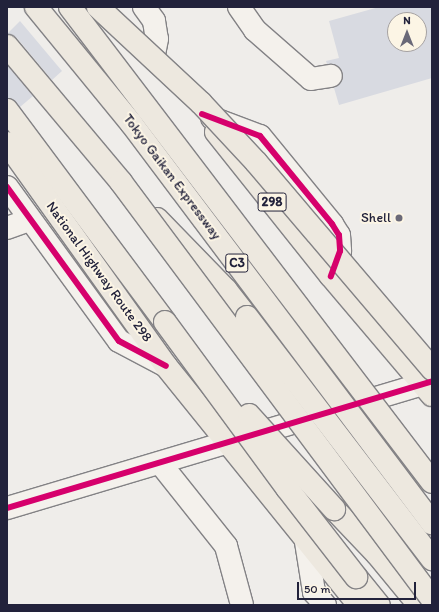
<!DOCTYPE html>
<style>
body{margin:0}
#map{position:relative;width:439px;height:612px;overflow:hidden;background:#efedea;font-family:Itim,sans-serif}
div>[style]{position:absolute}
.building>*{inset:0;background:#d8dae1}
.roads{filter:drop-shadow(1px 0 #838285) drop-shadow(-1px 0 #838285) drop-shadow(0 1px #838285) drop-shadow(0 -1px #838285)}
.minor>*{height:22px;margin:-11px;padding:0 11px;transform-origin:11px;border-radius:11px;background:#f4f1ec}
.highway>*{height:22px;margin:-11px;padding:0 11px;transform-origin:11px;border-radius:11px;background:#ede8df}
.bridges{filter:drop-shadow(1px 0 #838285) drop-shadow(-1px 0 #838285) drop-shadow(0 1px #838285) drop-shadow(0 -1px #838285)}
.highway-bridge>*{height:22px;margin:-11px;padding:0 11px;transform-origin:11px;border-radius:11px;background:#ede8df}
.cycleway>*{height:6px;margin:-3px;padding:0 3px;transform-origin:3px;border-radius:3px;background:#d6006c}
.dots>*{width:11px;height:11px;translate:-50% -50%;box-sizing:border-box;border:2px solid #fcf5e5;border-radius:50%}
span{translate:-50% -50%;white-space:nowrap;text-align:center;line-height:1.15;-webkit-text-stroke:4px #fcf5e5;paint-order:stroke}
.shield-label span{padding:1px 3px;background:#fcf5e5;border:1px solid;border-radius:3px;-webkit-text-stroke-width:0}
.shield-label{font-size:13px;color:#22223b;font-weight:700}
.street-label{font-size:14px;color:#22223b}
.poi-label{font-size:14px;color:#22223b}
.right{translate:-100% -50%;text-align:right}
.frame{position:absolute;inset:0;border:8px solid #22223b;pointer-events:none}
.north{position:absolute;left:387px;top:12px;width:40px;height:40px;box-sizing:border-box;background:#fcf5e5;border:1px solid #a5a1a1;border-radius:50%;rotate:0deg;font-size:11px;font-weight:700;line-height:16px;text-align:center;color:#22223b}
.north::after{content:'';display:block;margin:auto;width:14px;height:18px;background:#6a6978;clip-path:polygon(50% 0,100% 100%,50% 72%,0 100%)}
.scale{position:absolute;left:297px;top:582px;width:119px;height:18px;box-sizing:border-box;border:2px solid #22223b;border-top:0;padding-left:5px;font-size:12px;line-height:14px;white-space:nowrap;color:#22223b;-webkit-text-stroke:3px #fcf5e5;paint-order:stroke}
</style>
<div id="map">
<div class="building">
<div style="clip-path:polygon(evenodd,379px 7px,432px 7px,432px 78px,339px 105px,334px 88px,342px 81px,343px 75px,340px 68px,335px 64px,327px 64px,326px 61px,339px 58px,329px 21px,379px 7px,395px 20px,419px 20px,419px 44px,395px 44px,395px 20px)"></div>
<div style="clip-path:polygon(20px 21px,62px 71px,52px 80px,17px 38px,7px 34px)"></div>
<div style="clip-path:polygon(7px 65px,33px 96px,20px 107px,12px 99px,7px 98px)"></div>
</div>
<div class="roads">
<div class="minor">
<div style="left:144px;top:7px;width:17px;rotate:54deg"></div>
<div style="left:154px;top:21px;width:18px;rotate:81deg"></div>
<div style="left:157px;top:39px;width:15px;rotate:101deg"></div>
<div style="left:239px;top:7px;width:28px;rotate:55deg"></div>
<div style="left:255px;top:30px;width:74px;rotate:41.2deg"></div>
<div style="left:311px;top:79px;width:20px;rotate:-9deg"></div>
<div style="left:212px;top:118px;width:51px;rotate:20.6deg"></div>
<div style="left:260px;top:136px;width:114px;rotate:50.7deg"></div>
<div style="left:332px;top:224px;width:13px;rotate:58deg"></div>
<div style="left:339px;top:235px;width:16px;rotate:86deg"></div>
<div style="left:340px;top:251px;width:21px;rotate:109deg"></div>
<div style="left:7px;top:187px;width:190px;rotate:54deg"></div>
<div style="left:119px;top:341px;width:53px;rotate:28deg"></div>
<div style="left:7px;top:228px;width:23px;rotate:-20deg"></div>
<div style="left:160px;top:463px;width:106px;rotate:51.5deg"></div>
<div style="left:226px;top:546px;width:61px;rotate:74.8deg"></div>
<div style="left:7px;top:508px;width:444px;rotate:-16.6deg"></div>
<div style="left:306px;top:542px;width:51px;rotate:80.9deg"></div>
<div style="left:314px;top:592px;width:17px;rotate:50deg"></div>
</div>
<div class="highway">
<div style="left:7px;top:110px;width:264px;rotate:53.3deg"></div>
<div style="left:216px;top:132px;width:184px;rotate:51.4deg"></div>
<div style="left:331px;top:276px;width:156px;rotate:49.7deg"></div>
<div style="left:7px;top:143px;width:274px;rotate:54.5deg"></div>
<div style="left:166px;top:366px;width:307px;rotate:51.1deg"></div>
<div style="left:157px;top:219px;width:99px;rotate:45.8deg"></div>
<div style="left:226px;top:290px;width:34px;rotate:52deg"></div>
<div style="left:334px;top:509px;width:62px;rotate:46.3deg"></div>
<div style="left:377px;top:554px;width:66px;rotate:50.5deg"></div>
<div style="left:356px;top:577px;width:36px;rotate:51deg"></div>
</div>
</div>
<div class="bridges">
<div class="highway-bridge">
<div style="left:36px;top:7px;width:150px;rotate:50.7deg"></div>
<div style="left:131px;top:123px;width:501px;rotate:53.04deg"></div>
<div style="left:70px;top:7px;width:597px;rotate:52.69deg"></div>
<div style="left:98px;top:7px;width:141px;rotate:43deg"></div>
<div style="left:201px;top:103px;width:81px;rotate:47deg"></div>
<div style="left:256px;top:162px;width:272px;rotate:49.6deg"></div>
<div style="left:7px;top:46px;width:177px;rotate:50deg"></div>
<div style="left:121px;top:182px;width:520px;rotate:53.28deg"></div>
<div style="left:247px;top:317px;width:305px;rotate:52.6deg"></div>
<div style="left:165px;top:322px;width:206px;rotate:53.7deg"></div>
<div style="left:287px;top:488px;width:113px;rotate:52.2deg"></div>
<div style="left:249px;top:415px;width:127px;rotate:47.9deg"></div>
</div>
</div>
<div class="cycleway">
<div style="left:202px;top:114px;width:62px;rotate:20.8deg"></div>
<div style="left:260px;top:136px;width:114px;rotate:50.7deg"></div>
<div style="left:332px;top:224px;width:13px;rotate:58deg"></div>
<div style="left:339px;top:235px;width:16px;rotate:86deg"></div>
<div style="left:340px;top:251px;width:27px;rotate:110deg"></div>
<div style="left:7px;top:187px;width:190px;rotate:54deg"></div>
<div style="left:119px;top:341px;width:53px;rotate:28deg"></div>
<div style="left:7px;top:508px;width:444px;rotate:-16.6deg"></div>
</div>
<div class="dots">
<div style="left:399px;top:218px;background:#6a6978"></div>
</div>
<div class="shield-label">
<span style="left:272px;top:202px">298</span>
<span style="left:237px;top:263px">C3</span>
</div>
<div class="street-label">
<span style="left:172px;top:177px;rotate:53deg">Tokyo Gaikan Expressway</span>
<span style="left:99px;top:272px;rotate:54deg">National Highway Route 298</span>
</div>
<div class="poi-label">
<span class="right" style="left:391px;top:218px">Shell</span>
</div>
<div class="frame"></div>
<div class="north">N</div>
<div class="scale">50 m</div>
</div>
